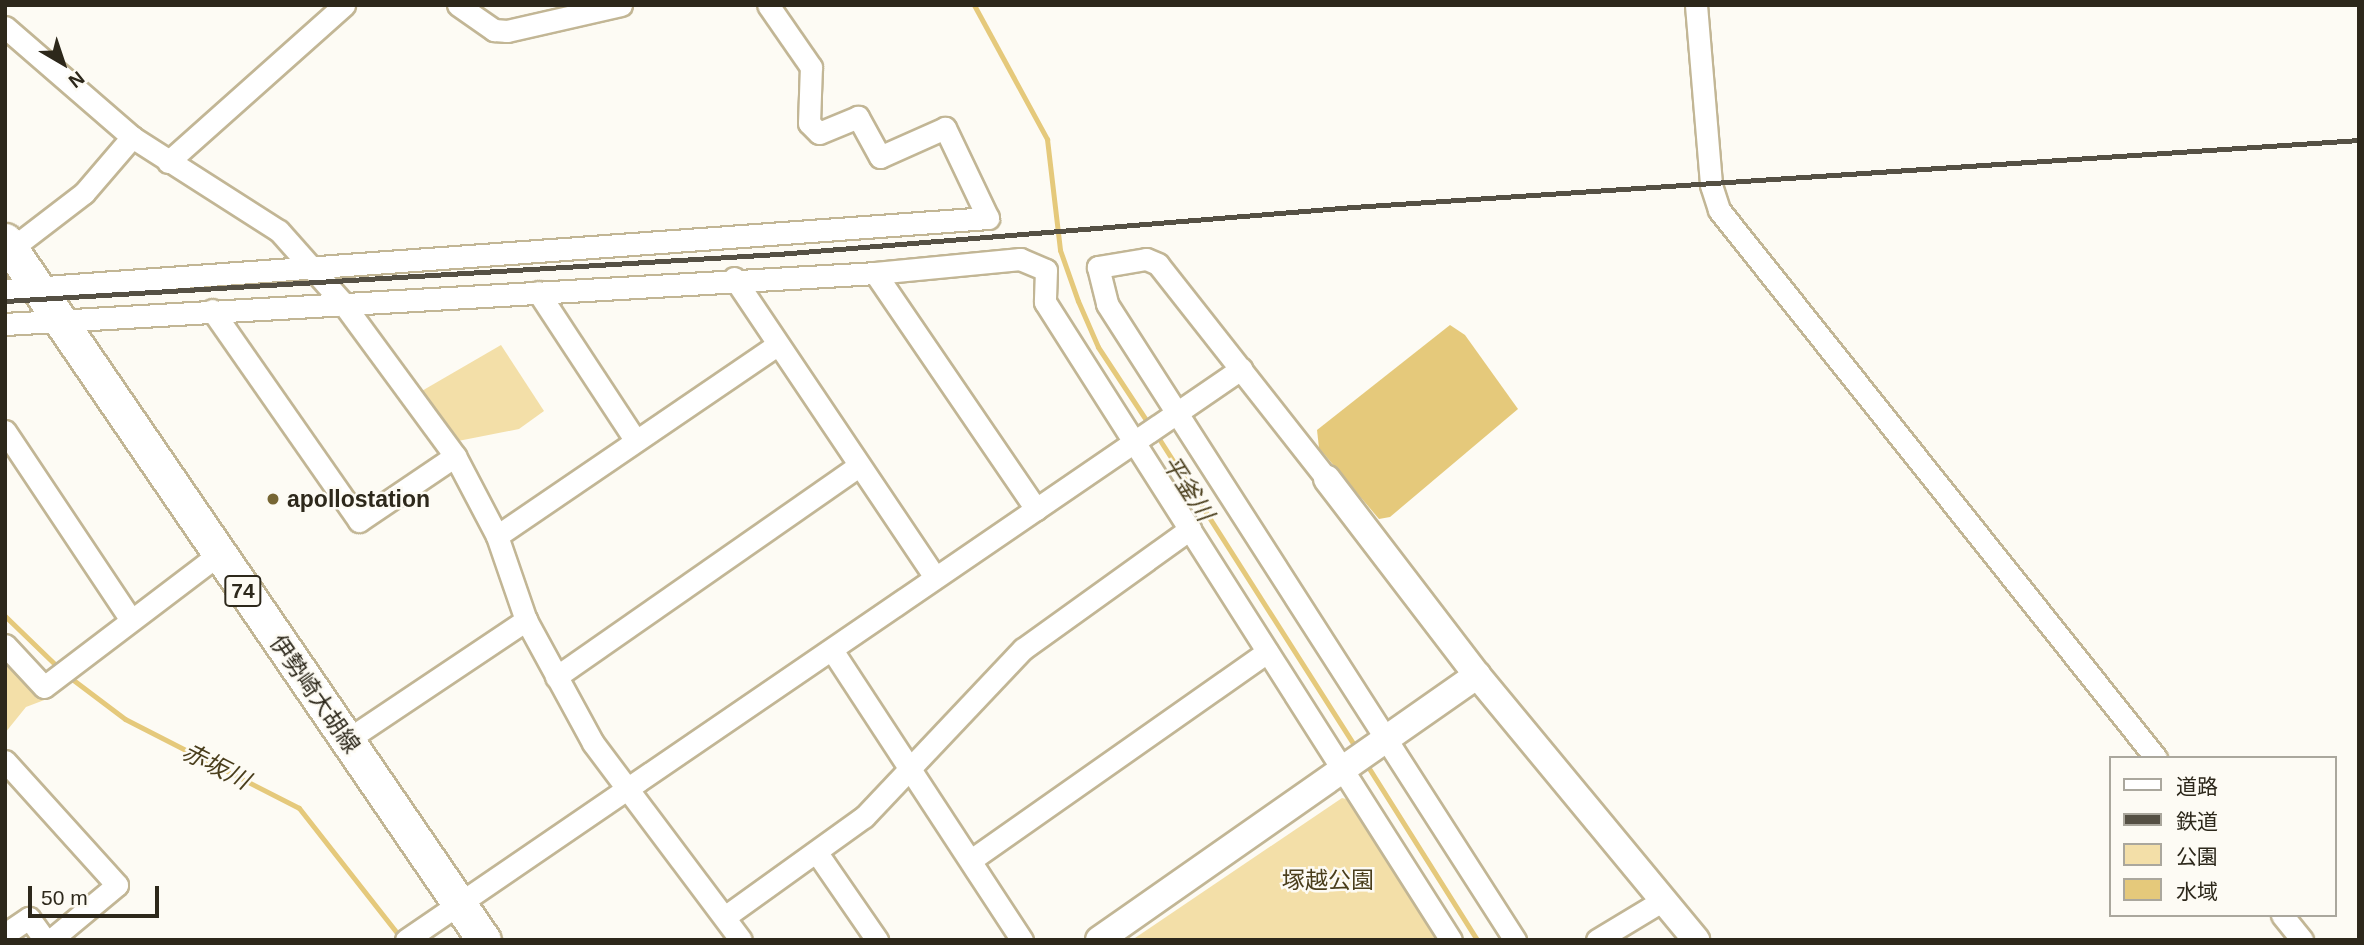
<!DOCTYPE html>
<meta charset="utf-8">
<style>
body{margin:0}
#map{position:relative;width:2364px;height:945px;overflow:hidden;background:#fdfbf4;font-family:Arial,"Noto Sans JP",sans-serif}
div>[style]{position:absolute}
.green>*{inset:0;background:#f3dfa8}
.water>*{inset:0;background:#e5c97b}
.stream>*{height:5px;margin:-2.5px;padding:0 2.5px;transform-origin:2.5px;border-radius:2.5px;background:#e5c97b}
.roads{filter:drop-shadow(2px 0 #c2b695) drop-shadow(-2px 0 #c2b695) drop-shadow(0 2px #c2b695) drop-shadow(0 -2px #c2b695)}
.minor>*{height:21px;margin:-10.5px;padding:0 10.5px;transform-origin:10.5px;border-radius:10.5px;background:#fff}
.tertiary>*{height:26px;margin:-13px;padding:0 13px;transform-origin:13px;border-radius:13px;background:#fff}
.primary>*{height:33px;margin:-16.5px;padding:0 16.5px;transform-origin:16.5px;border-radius:16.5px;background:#fff}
.rail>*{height:5px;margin:-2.5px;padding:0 2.5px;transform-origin:2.5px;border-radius:2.5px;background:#555044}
.dots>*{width:19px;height:19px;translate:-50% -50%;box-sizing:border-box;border:4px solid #fdfbf4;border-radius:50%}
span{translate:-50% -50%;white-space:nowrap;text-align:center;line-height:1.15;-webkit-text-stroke:5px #fdfbf4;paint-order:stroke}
.shield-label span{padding:2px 5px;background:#fdfbf4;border:2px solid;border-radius:5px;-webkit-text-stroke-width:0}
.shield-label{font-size:21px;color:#2d281b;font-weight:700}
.poi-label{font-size:23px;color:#2d281b;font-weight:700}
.left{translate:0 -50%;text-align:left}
.street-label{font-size:23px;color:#2d281b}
.park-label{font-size:23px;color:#4a3e1c}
.water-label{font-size:24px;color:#4a3e1c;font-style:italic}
.frame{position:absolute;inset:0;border:7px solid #2d281b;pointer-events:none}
.legend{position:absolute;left:2109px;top:756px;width:228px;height:161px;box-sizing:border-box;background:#fdfbf4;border:2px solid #aaa79d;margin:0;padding:9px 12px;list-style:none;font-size:21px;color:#2d281b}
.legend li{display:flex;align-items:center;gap:14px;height:35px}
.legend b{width:35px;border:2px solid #aaa79d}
.north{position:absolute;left:28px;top:28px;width:70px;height:70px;-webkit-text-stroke:5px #fdfbf4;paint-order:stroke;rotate:141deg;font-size:19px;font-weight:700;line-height:28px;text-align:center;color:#2d281b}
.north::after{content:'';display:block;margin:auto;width:24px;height:32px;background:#2d281b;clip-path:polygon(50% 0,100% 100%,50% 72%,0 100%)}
.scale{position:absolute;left:28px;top:886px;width:131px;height:32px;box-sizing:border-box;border:4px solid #2d281b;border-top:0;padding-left:9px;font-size:21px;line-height:24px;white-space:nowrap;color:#2d281b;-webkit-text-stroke:5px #fdfbf4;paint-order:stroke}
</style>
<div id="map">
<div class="green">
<div style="clip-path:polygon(501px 345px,544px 411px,519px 429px,458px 441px,420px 392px)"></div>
<div style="clip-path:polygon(5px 656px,47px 699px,26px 707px,5px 733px)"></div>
<div style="clip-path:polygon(1342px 798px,1350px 800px,1440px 940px,1132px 940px)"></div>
</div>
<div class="water">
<div style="clip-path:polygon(1450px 325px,1465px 335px,1518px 409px,1390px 517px,1379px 519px,1319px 448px,1317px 430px)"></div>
</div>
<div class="stream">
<div style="left:974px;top:5px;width:153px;rotate:61.4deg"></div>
<div style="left:1047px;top:139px;width:112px;rotate:83.3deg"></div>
<div style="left:1060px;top:250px;width:54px;rotate:70.6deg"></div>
<div style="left:1078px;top:301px;width:50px;rotate:66.5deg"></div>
<div style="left:1098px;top:347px;width:95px;rotate:56.6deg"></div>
<div style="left:1156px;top:434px;width:376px;rotate:57.5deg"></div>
<div style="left:5px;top:616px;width:78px;rotate:44deg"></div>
<div style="left:68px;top:676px;width:71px;rotate:37deg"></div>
<div style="left:125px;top:719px;width:195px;rotate:27.1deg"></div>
<div style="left:299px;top:808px;width:164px;rotate:51.9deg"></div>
<div style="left:1365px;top:762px;width:210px;rotate:57.8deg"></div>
</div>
<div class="roads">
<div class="minor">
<div style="left:458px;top:5px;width:44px;rotate:34.8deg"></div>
<div style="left:494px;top:30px;width:13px;rotate:4deg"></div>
<div style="left:507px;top:31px;width:117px;rotate:-12.8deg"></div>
<div style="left:1696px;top:5px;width:181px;rotate:85.2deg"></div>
<div style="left:1711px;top:185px;width:26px;rotate:72deg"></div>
<div style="left:1719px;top:210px;width:701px;rotate:51.43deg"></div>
<div style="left:5px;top:27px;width:168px;rotate:40.9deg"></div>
<div style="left:132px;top:137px;width:174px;rotate:32.6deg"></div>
<div style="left:279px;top:231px;width:95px;rotate:48.4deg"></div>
<div style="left:342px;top:302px;width:191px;rotate:53.7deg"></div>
<div style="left:455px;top:456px;width:90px;rotate:62.3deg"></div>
<div style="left:497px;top:536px;width:89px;rotate:71deg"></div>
<div style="left:526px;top:620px;width:140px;rotate:61.4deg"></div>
<div style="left:593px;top:743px;width:246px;rotate:53.1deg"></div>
<div style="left:168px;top:162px;width:236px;rotate:-41.7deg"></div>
<div style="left:11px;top:249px;width:92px;rotate:-37.5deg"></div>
<div style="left:84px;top:193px;width:74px;rotate:-49.4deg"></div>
<div style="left:875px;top:273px;width:286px;rotate:55.7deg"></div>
<div style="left:734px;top:278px;width:360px;rotate:56.1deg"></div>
<div style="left:5px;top:290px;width:986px;rotate:-4.19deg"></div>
<div style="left:988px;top:218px;width:100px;rotate:-115.5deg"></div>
<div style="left:945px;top:128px;width:71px;rotate:156deg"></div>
<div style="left:880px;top:157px;width:46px;rotate:-118.8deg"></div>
<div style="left:858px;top:117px;width:42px;rotate:157.7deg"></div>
<div style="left:819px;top:133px;width:14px;rotate:-135deg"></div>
<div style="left:809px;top:123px;width:56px;rotate:-88deg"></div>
<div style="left:811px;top:67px;width:75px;rotate:-124.7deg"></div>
<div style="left:538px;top:292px;width:175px;rotate:56.7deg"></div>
<div style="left:212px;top:310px;width:257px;rotate:55.1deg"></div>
<div style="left:359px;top:521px;width:116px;rotate:-34.1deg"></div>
<div style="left:5px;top:324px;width:871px;rotate:-3.35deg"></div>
<div style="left:875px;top:273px;width:146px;rotate:-5.5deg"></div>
<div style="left:1020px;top:259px;width:28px;rotate:23deg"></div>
<div style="left:1046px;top:270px;width:32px;rotate:92deg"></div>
<div style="left:1045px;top:302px;width:756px;rotate:57.53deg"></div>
<div style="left:5px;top:431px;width:224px;rotate:56.3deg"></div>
<div style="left:1327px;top:479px;width:273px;rotate:-128.2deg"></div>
<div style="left:1158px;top:264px;width:13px;rotate:-157deg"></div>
<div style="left:1146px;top:259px;width:49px;rotate:170.5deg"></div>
<div style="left:1098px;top:267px;width:38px;rotate:76deg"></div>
<div style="left:1107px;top:304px;width:756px;rotate:57.32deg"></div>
<div style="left:497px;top:536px;width:338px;rotate:-34.3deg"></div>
<div style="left:5px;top:645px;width:57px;rotate:47.1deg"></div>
<div style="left:44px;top:687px;width:218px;rotate:-37.2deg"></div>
<div style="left:832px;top:650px;width:347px;rotate:56.8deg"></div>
<div style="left:556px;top:677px;width:369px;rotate:-34.9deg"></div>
<div style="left:347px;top:740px;width:216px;rotate:-33.8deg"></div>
<div style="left:5px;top:761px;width:167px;rotate:47.9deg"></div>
<div style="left:117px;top:885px;width:86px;rotate:140.2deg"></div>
<div style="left:817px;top:853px;width:106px;rotate:55.4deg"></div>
<div style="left:971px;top:860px;width:362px;rotate:-35.1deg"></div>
<div style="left:2282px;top:915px;width:32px;rotate:51deg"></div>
<div style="left:726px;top:916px;width:170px;rotate:-35.7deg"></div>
<div style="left:864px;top:817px;width:231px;rotate:-46.6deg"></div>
<div style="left:1023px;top:649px;width:206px;rotate:-35.7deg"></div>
<div style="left:5px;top:934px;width:29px;rotate:-34deg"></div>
<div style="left:29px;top:918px;width:27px;rotate:54deg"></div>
<div style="left:406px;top:940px;width:1012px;rotate:-34.37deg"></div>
<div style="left:1597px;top:940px;width:79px;rotate:-31.1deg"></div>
</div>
<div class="tertiary">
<div style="left:1327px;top:479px;width:247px;rotate:52.6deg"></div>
<div style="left:1477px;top:675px;width:344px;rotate:50.4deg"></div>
<div style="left:1099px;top:940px;width:462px;rotate:-35deg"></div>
</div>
<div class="primary">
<div style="left:5px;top:240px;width:848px;rotate:55.62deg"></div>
</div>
</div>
<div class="rail">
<div style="left:5px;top:301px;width:774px;rotate:-3.48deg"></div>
<div style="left:778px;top:254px;width:577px;rotate:-4.67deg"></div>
<div style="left:1353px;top:207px;width:1008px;rotate:-3.81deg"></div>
</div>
<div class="dots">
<div style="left:273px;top:499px;background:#776634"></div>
</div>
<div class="shield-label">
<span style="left:243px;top:591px">74</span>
</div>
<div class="poi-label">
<span class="left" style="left:287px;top:499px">apollostation</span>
</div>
<div class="street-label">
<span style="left:315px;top:694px;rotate:55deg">伊勢崎大胡線</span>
</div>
<div class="park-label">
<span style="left:1328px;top:880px">塚越公園</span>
</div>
<div class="water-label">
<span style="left:1188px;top:488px;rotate:57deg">平釜川</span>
<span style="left:216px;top:766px;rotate:27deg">赤坂川</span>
</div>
<div class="frame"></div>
<ul class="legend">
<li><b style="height:9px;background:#fff"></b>道路</li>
<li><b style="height:9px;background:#555044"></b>鉄道</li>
<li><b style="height:19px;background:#f3dfa8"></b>公園</li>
<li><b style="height:19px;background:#e5c97b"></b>水域</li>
</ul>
<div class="north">N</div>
<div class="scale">50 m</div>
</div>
